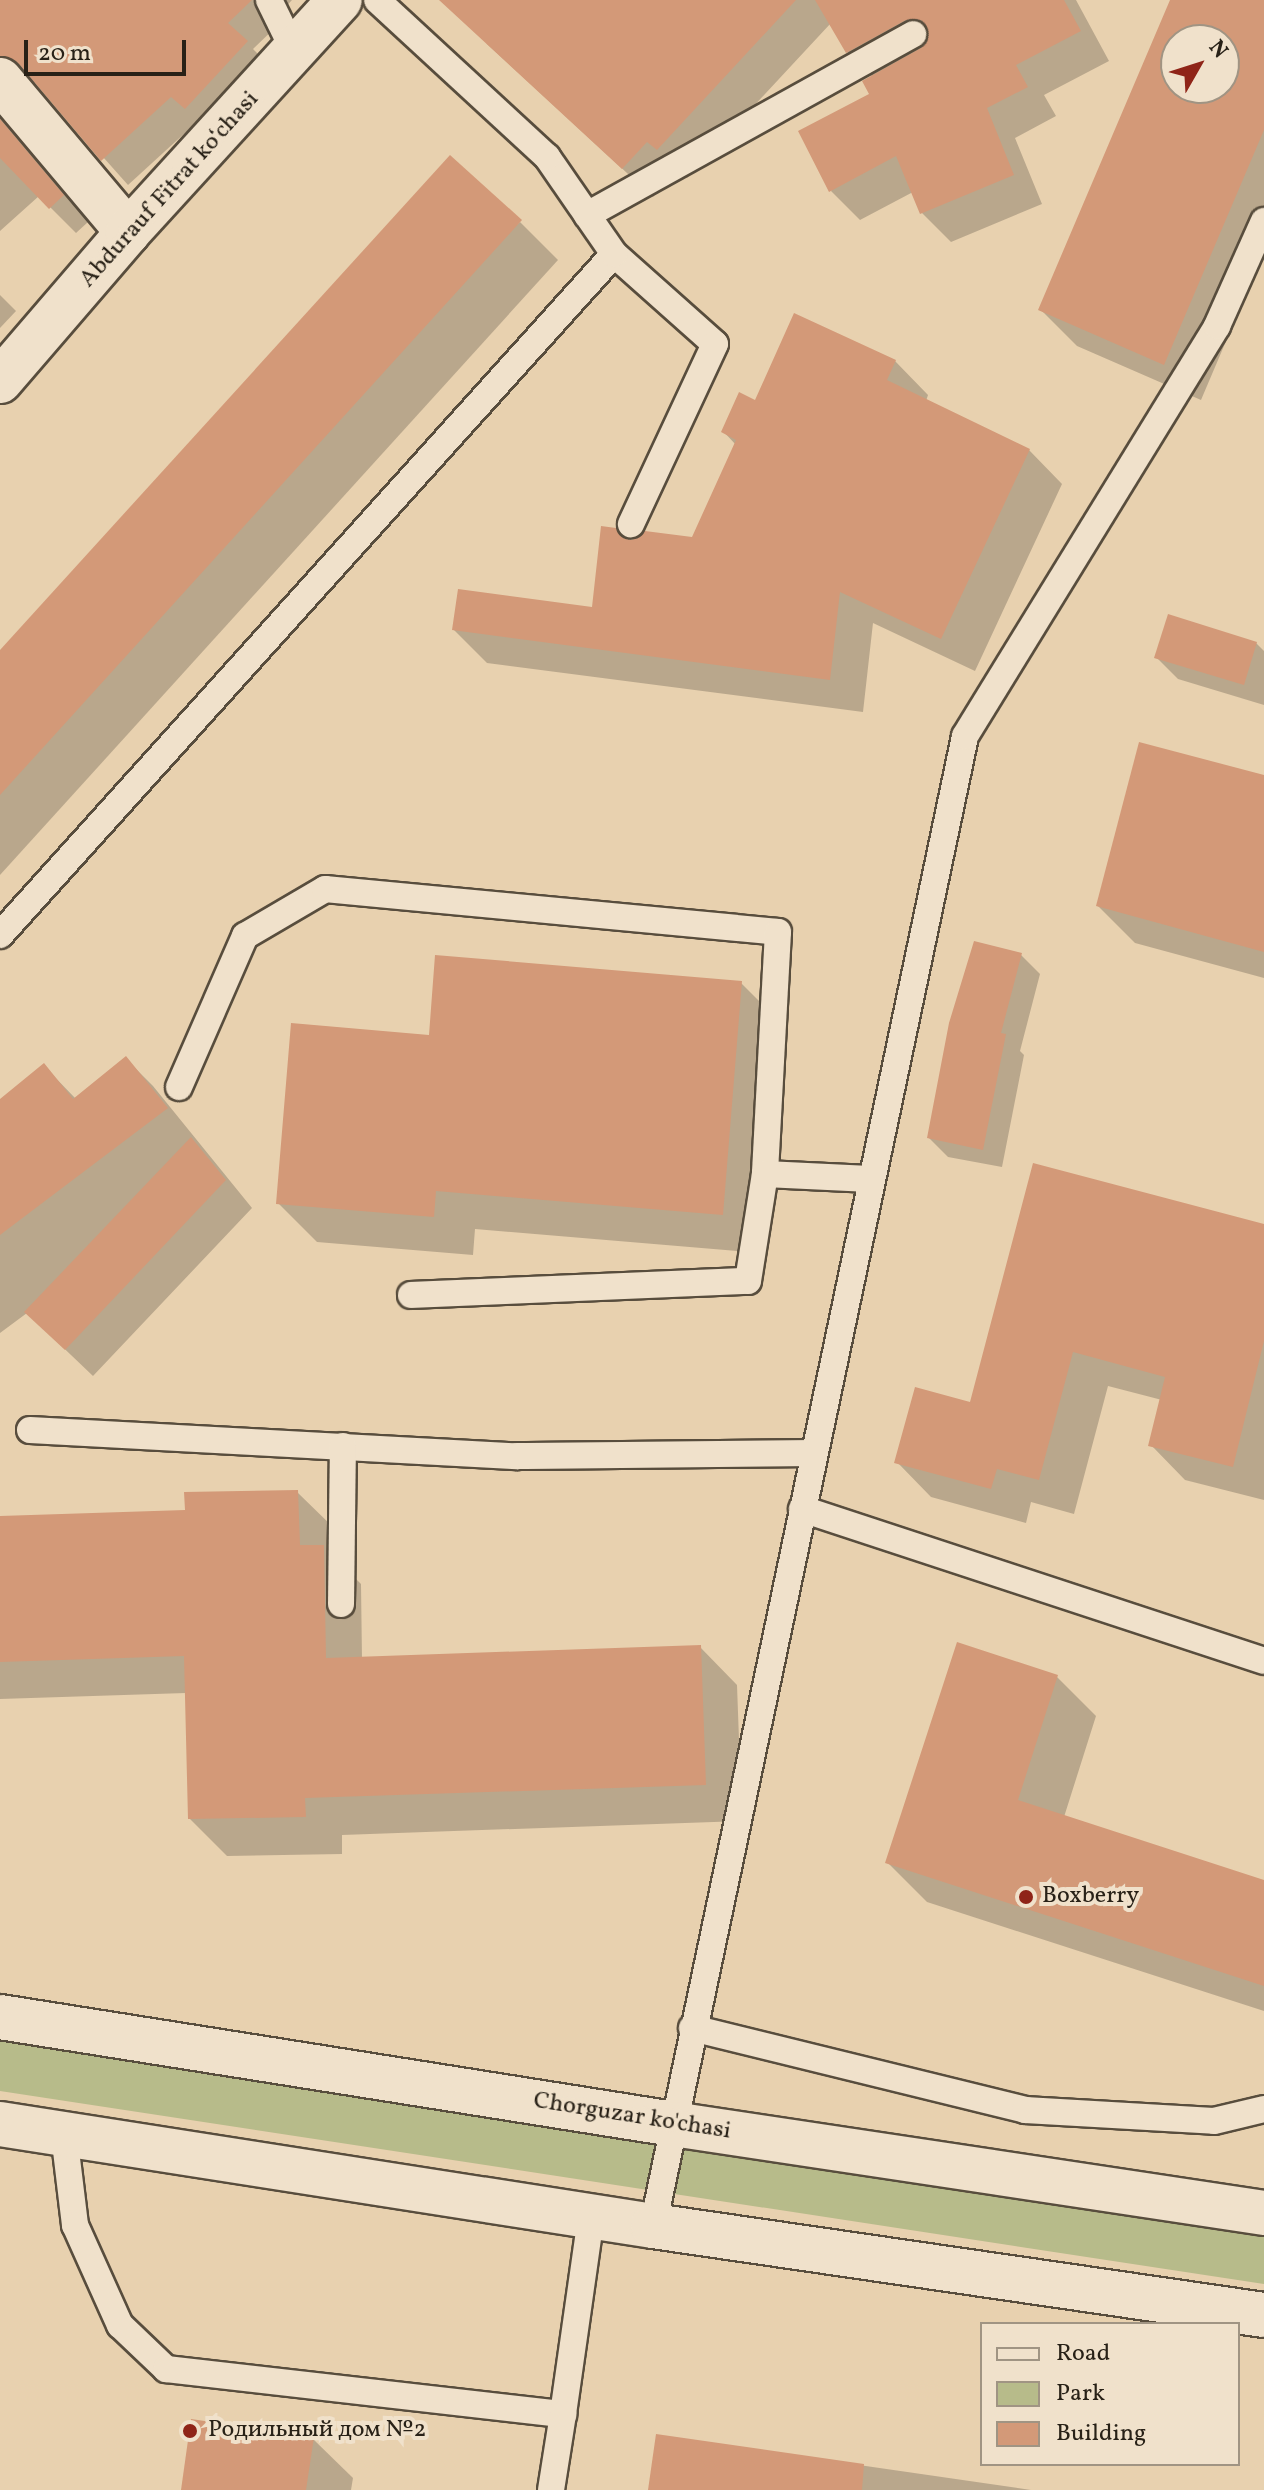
<!DOCTYPE html>
<meta charset="utf-8">
<style>
body{margin:0}
#map{position:relative;width:1264px;height:2490px;overflow:hidden;background:#e8d1af;font-family:Vollkorn,serif}
div>[style]{position:absolute}
.green>*{inset:0;background:#b7bb8a}
.shadow>*{inset:0;background:#0003}
.building>*{inset:0;background:#d39978}
.roads{filter:drop-shadow(2px 0 #584d3d) drop-shadow(-2px 0 #584d3d) drop-shadow(0 2px #584d3d) drop-shadow(0 -2px #584d3d)}
.service>*{height:26px;margin:-13px;padding:0 13px;transform-origin:13px;border-radius:13px;background:#f0e1cb}
.minor>*{height:44px;margin:-22px;padding:0 22px;transform-origin:22px;border-radius:22px;background:#f0e1cb}
.secondary>*{height:44px;margin:-22px;padding:0 22px;transform-origin:22px;border-radius:22px;background:#f0e1cb}
.dots>*{width:22px;height:22px;translate:-50% -50%;box-sizing:border-box;border:4px solid #f0e1cb;border-radius:50%}
span{translate:-50% -50%;white-space:nowrap;text-align:center;line-height:1.15;-webkit-text-stroke:8px #f0e1cb;paint-order:stroke}
.street-label{font-size:24px;color:#282117}
.poi-label{font-size:24px;color:#282117}
.left{translate:0 -50%;text-align:left}
.legend{position:absolute;left:980px;top:2322px;width:260px;height:144px;box-sizing:border-box;background:#f0e1cb;border:2px solid #a09483;margin:0;padding:10px 14px;list-style:none;font-size:24px;color:#282117}
.legend li{display:flex;align-items:center;gap:16px;height:40px}
.legend b{width:40px;border:2px solid #a09483}
.north{position:absolute;left:1160px;top:24px;width:80px;height:80px;box-sizing:border-box;background:#f0e1cb;border:2px solid #a09483;border-radius:50%;rotate:51deg;font-size:22px;font-weight:700;line-height:32px;text-align:center;color:#282117}
.north::after{content:'';display:block;margin:auto;width:28px;height:36px;background:#8f2418;clip-path:polygon(50% 0,100% 100%,50% 72%,0 100%)}
.scale{position:absolute;left:24px;top:40px;width:162px;height:36px;box-sizing:border-box;border:4px solid #282117;border-top:0;padding-left:10px;font-size:24px;line-height:28px;white-space:nowrap;color:#282117;-webkit-text-stroke:6px #f0e1cb;paint-order:stroke}
</style>
<div id="map">
<div class="green">
<div style="clip-path:polygon(0 2038px,1264px 2234px,1264px 2284px,0 2091px)"></div>
</div>
<div class="shadow">
<div style="clip-path:polygon(0 0,292px 0,281px 12px,278px 25px,253px 49px,272px 68px,211px 133px,198px 121px,128px 185px,37px 83px,23px 80px,0 112px,6px 123px,88px 222px,76px 233px,39px 196px,0 231px)"></div>
<div style="clip-path:polygon(471px 0,1076px 0,1109px 61px,1044px 95px,1056px 116px,1015px 138px,1042px 204px,951px 242px,922px 213px,913px 192px,860px 220px,831px 191px,872px 94px,873px 77px,847px 52px,831px 23px,687px 178px,678px 169px,653px 197px,487px 44px)"></div>
<div style="clip-path:polygon(evenodd,1172px 0,1264px 0,1264px 252px,1201px 400px,1077px 346px,1040px 309px,1172px 0,1176px 40px,1224px 40px,1224px 88px,1176px 88px,1176px 40px)"></div>
<div style="clip-path:polygon(520px 222px,558px 260px,0 875px,0 653px)"></div>
<div style="clip-path:polygon(0 295px,16px 311px,0 328px)"></div>
<div style="clip-path:polygon(895px 361px,928px 395px,926px 401px,1029px 450px,1062px 484px,975px 671px,873px 623px,863px 712px,487px 663px,454px 630px,594px 610px,626px 541px,693px 540px,736px 445px,723px 431px,756px 402px)"></div>
<div style="clip-path:polygon(1256px 643px,1264px 651px,1264px 705px,1178px 679px,1156px 657px)"></div>
<div style="clip-path:polygon(1264px 777px,1264px 978px,1135px 943px,1098px 906px)"></div>
<div style="clip-path:polygon(1021px 955px,1040px 974px,1020px 1051px,1024px 1055px,1002px 1167px,948px 1157px,929px 1138px)"></div>
<div style="clip-path:polygon(741px 983px,780px 1022px,761px 1253px,475px 1229px,473px 1255px,317px 1242px,278px 1203px,431px 1037px)"></div>
<div style="clip-path:polygon(126px 1059px,153px 1086px,252px 1208px,93px 1376px,27px 1313px,0 1333px,0 1102px,44px 1066px,76px 1099px)"></div>
<div style="clip-path:polygon(1264px 1226px,1264px 1500px,1185px 1480px,1151px 1445px,1162px 1400px,1108px 1386px,1074px 1514px,1031px 1502px,1026px 1523px,931px 1497px,897px 1462px,971px 1405px)"></div>
<div style="clip-path:polygon(297px 1492px,335px 1529px,336px 1559px,361px 1584px,362px 1659px,700px 1647px,737px 1685px,742px 1821px,342px 1835px,342px 1854px,227px 1856px,190px 1819px,186px 1693px,0 1699px,0 1518px,187px 1512px)"></div>
<div style="clip-path:polygon(1057px 1677px,1096px 1716px,1064px 1817px,1264px 1882px,1264px 2011px,927px 1902px,888px 1863px)"></div>
<div style="clip-path:polygon(658px 2436px,1031px 2490px,650px 2490px)"></div>
<div style="clip-path:polygon(313px 2439px,353px 2478px,351px 2490px,183px 2490px)"></div>
</div>
<div class="building">
<div style="clip-path:polygon(0 0,252px 0,228px 23px,248px 41px,185px 109px,171px 97px,101px 161px,19px 64px,0 56px)"></div>
<div style="clip-path:polygon(439px 0,796px 0,657px 150px,647px 142px,622px 169px)"></div>
<div style="clip-path:polygon(815px 0,1064px 0,1081px 31px,1016px 65px,1028px 87px,987px 108px,1014px 175px,920px 214px,896px 156px,829px 192px,798px 131px,869px 94px,862px 81px,921px 48px,927px 42px,927px 27px,921px 20px,906px 20px,846px 53px)"></div>
<div style="clip-path:polygon(evenodd,1170px 0,1264px 0,1264px 130px,1164px 365px,1038px 310px,1170px 0,1176px 40px,1224px 40px,1224px 88px,1176px 88px,1176px 40px)"></div>
<div style="clip-path:polygon(0 119px,64px 195px,49px 209px,0 158px)"></div>
<div style="clip-path:polygon(450px 155px,522px 220px,0 795px,0 650px)"></div>
<div style="clip-path:polygon(794px 313px,896px 360px,887px 380px,1030px 449px,941px 639px,840px 592px,830px 680px,452px 630px,458px 589px,592px 607px,601px 526px,616px 528px,624px 538px,632px 540px,645px 531px,692px 537px,736px 440px,721px 432px,739px 392px,755px 400px)"></div>
<div style="clip-path:polygon(1168px 614px,1257px 642px,1244px 685px,1154px 658px)"></div>
<div style="clip-path:polygon(1139px 742px,1264px 775px,1264px 952px,1096px 906px)"></div>
<div style="clip-path:polygon(974px 941px,1022px 953px,1001px 1033px,1006px 1034px,983px 1150px,927px 1138px,949px 1023px)"></div>
<div style="clip-path:polygon(435px 955px,742px 981px,723px 1215px,436px 1191px,434px 1217px,276px 1204px,291px 1023px,429px 1035px)"></div>
<div style="clip-path:polygon(126px 1056px,168px 1108px,0 1235px,0 1099px,44px 1063px,73px 1099px)"></div>
<div style="clip-path:polygon(191px 1137px,226px 1180px,65px 1350px,24px 1312px)"></div>
<div style="clip-path:polygon(1033px 1163px,1264px 1224px,1264px 1341px,1233px 1467px,1148px 1446px,1165px 1377px,1073px 1352px,1039px 1480px,997px 1469px,991px 1489px,894px 1463px,915px 1387px,970px 1402px)"></div>
<div style="clip-path:polygon(298px 1490px,300px 1545px,324px 1545px,326px 1658px,701px 1645px,706px 1785px,305px 1798px,306px 1817px,188px 1819px,184px 1656px,0 1662px,0 1516px,185px 1510px,184px 1492px)"></div>
<div style="clip-path:polygon(957px 1642px,1058px 1675px,1018px 1800px,1264px 1880px,1264px 1986px,885px 1863px)"></div>
<div style="clip-path:polygon(191px 2419px,314px 2437px,306px 2490px,181px 2490px)"></div>
<div style="clip-path:polygon(656px 2434px,864px 2464px,862px 2490px,648px 2490px)"></div>
</div>
<div class="roads">
<div class="service">
<div style="left:269px;top:0;width:59px;rotate:63.9deg"></div>
<div style="left:587px;top:215px;width:373px;rotate:-29deg"></div>
<div style="left:614px;top:254px;width:135px;rotate:41.7deg"></div>
<div style="left:715px;top:344px;width:199px;rotate:115deg"></div>
<div style="left:0;top:935px;width:917px;rotate:-47.96deg"></div>
<div style="left:614px;top:254px;width:118px;rotate:-124.6deg"></div>
<div style="left:547px;top:157px;width:231px;rotate:-137.3deg"></div>
<div style="left:179px;top:1087px;width:165px;rotate:-66.4deg"></div>
<div style="left:245px;top:936px;width:93px;rotate:-30.4deg"></div>
<div style="left:325px;top:889px;width:455px;rotate:5.4deg"></div>
<div style="left:778px;top:932px;width:242px;rotate:93.1deg"></div>
<div style="left:411px;top:1295px;width:337px;rotate:-2.4deg"></div>
<div style="left:748px;top:1281px;width:108px;rotate:-81deg"></div>
<div style="left:765px;top:1174px;width:105px;rotate:2.7deg"></div>
<div style="left:30px;top:1430px;width:488px;rotate:3.1deg"></div>
<div style="left:517px;top:1456px;width:297px;rotate:-0.6deg"></div>
<div style="left:802px;top:1509px;width:486px;rotate:18.2deg"></div>
<div style="left:341px;top:1604px;width:158px;rotate:-89.3deg"></div>
<div style="left:692px;top:2028px;width:343px;rotate:13.8deg"></div>
<div style="left:1025px;top:2110px;width:189px;rotate:3.3deg"></div>
<div style="left:1214px;top:2121px;width:51px;rotate:-13.5deg"></div>
<div style="left:64px;top:2134px;width:92px;rotate:83.1deg"></div>
<div style="left:75px;top:2225px;width:110px;rotate:65.8deg"></div>
<div style="left:120px;top:2325px;width:64px;rotate:43.7deg"></div>
<div style="left:166px;top:2369px;width:400px;rotate:6.5deg"></div>
<div style="left:563px;top:2414px;width:199px;rotate:-81.9deg"></div>
<div style="left:653px;top:2226px;width:1522px;rotate:-78.17deg"></div>
<div style="left:965px;top:736px;width:481px;rotate:-58.4deg"></div>
<div style="left:1217px;top:326px;width:115px;rotate:-65.9deg"></div>
<div style="left:551px;top:2490px;width:77px;rotate:-81deg"></div>
</div>
<div class="minor">
<div style="left:0;top:80px;width:199px;rotate:49.9deg"></div>
</div>
<div class="secondary">
<div style="left:0;top:381px;width:196px;rotate:-49.3deg"></div>
<div style="left:128px;top:232px;width:314px;rotate:-47.6deg"></div>
<div style="left:0;top:2017px;width:681px;rotate:9.03deg"></div>
<div style="left:673px;top:2124px;width:598px;rotate:8.56deg"></div>
<div style="left:0;top:2124px;width:661px;rotate:8.88deg"></div>
<div style="left:653px;top:2226px;width:617px;rotate:8.29deg"></div>
</div>
</div>
<div class="dots">
<div style="left:1026px;top:1897px;background:#8f2418"></div>
<div style="left:190px;top:2431px;background:#8f2418"></div>
</div>
<div class="street-label">
<span style="left:170px;top:190px;rotate:-48deg">Abdurauf Fitrat koʻchasi</span>
<span style="left:632px;top:2117px;rotate:9deg">Chorguzar ko'chasi</span>
</div>
<div class="poi-label">
<span class="left" style="left:1042px;top:1897px">Boxberry</span>
<span class="left" style="left:208px;top:2431px">Родильный дом №2</span>
</div>
<ul class="legend">
<li><b style="height:10px;background:#f0e1cb"></b>Road</li>
<li><b style="height:22px;background:#b7bb8a"></b>Park</li>
<li><b style="height:22px;background:#d39978"></b>Building</li>
</ul>
<div class="north">N</div>
<div class="scale">20 m</div>
</div>
